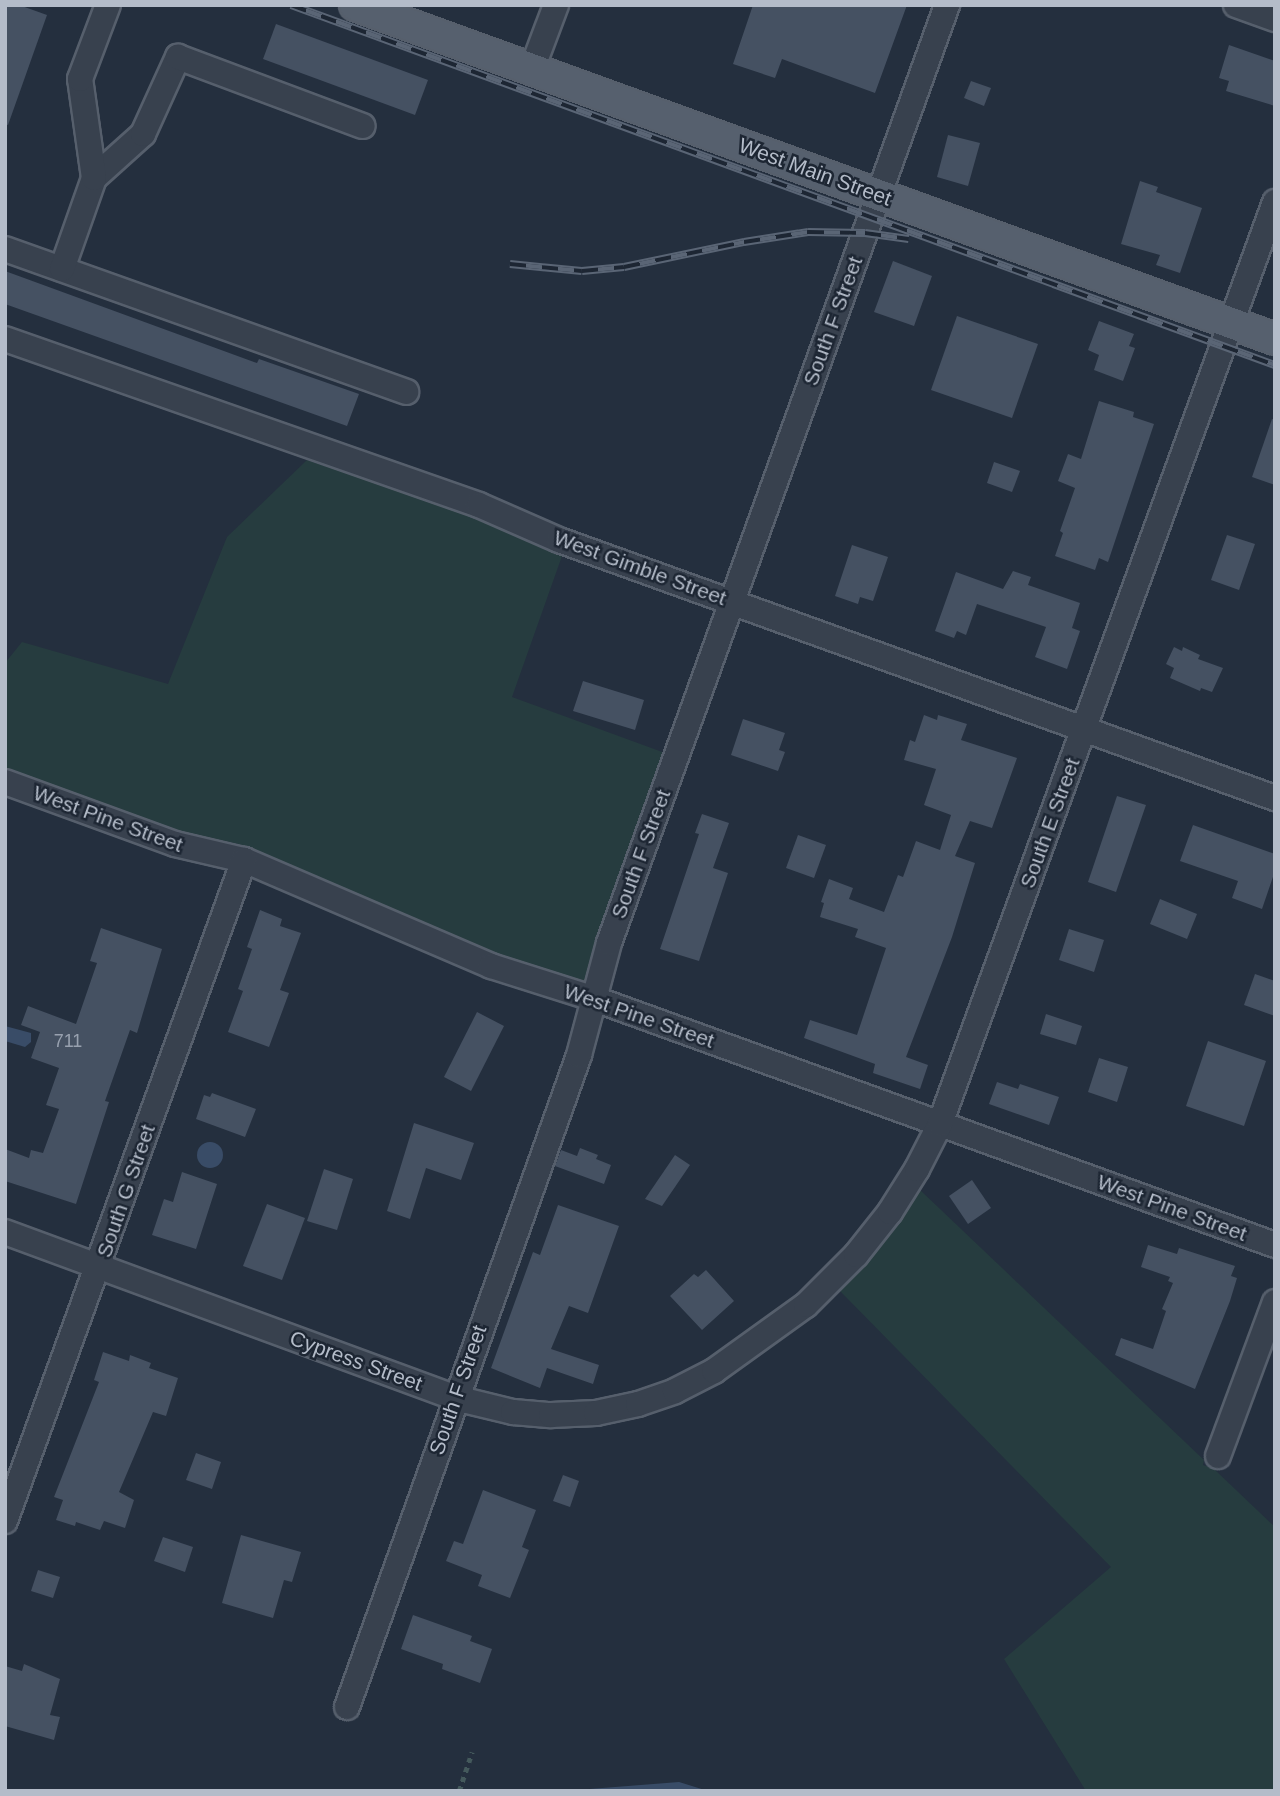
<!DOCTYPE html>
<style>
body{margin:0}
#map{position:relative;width:1280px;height:1796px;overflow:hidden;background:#242f3e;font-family:Arial,sans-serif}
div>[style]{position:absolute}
.green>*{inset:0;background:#263c3f}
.water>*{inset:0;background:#394c67}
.round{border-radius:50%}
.building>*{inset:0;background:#455162}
.path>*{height:4.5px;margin-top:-2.25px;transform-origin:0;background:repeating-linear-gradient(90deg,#44595c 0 5px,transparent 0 10px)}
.roads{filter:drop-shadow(2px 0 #565f6c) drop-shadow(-2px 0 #565f6c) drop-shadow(0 2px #565f6c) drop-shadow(0 -2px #565f6c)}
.minor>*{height:24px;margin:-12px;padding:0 12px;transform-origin:12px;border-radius:12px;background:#38414e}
.major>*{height:30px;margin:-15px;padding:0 15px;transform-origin:15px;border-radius:15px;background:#56606e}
.rail>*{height:8px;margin-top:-4px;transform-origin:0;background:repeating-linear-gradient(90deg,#1d2633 0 16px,#5a6575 0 32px);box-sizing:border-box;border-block:2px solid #5a6575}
span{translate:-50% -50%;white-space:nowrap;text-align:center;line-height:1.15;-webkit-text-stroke:5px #1d2633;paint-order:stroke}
.number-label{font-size:18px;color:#98a1af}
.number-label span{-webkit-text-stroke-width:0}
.street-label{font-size:21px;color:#b4bcc9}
.frame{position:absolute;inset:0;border:7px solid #b4bcc9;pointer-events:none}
</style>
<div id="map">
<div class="green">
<div style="clip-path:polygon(307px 460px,474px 517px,562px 556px,512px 697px,665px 753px,585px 982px,495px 953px,238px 844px,179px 831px,5px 768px,5px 663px,22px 642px,168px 684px,227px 537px)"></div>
<div style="clip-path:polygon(919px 1189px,1204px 1460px,1203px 1465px,1214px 1469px,1275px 1527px,1275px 1791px,1086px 1791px,1004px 1659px,1111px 1567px,839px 1290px,885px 1238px)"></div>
</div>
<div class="water">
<div style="clip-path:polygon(5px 1026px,31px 1033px,31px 1042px,25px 1047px,5px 1041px)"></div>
<div class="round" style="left:197px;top:1142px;width:26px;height:26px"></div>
<div style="clip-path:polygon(679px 1782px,708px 1791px,564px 1791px)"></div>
</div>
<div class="building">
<div style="clip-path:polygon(5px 5px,19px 5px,47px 15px,8px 125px,5px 124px)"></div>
<div style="clip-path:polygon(753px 5px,907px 5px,875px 93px,782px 59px,775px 78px,733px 64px)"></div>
<div style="clip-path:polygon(276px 24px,428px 80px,415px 115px,263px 59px)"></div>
<div style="clip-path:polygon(1229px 45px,1275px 61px,1275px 106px,1226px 91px,1229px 81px,1219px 78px)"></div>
<div style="clip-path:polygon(971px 81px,991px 88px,984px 106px,964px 98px)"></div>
<div style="clip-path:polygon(948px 135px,980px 143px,968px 186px,937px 177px)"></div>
<div style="clip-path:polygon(1140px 181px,1158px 187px,1156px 192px,1202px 208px,1180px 273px,1156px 265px,1160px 255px,1121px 244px)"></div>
<div style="clip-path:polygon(893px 261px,932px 276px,914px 326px,874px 312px)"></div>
<div style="clip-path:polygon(5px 271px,257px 363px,259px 359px,359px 394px,347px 426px,5px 304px)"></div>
<div style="clip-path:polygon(957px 316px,1038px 344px,1012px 418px,931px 390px)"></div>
<div style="clip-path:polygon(1099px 321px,1134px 334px,1129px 346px,1135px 348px,1123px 381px,1094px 370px,1099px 355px,1088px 350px)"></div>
<div style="clip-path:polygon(1099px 401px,1134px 412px,1133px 417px,1154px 424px,1108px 562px,1099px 558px,1095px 570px,1055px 556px,1063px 533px,1060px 531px,1075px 488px,1058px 481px,1068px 454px,1081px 459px)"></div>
<div style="clip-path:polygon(1272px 419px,1275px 420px,1275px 485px,1252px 477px)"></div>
<div style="clip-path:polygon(994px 462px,1020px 471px,1012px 492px,987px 483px)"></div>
<div style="clip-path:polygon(1227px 535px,1255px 544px,1239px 590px,1211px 580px)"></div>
<div style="clip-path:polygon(852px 545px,888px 557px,873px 601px,860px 597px,858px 604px,835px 596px)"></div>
<div style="clip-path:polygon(1013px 571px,1031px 577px,1028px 585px,1080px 603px,1072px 628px,1080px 631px,1067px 669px,1035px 657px,1046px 627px,977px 604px,966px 635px,957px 631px,954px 638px,935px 631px,956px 572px,1003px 589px)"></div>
<div style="clip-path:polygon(1174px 647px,1182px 651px,1183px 647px,1200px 655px,1198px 659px,1223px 668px,1212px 692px,1201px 688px,1200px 691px,1170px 678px,1174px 668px,1166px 664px)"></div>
<div style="clip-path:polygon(583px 681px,644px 700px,635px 730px,573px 711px)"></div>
<div style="clip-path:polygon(924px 715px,937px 720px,938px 715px,967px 724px,961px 740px,1017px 758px,992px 828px,970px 821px,955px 856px,975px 863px,952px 937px,906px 1057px,928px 1065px,920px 1089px,873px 1073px,875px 1064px,804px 1038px,810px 1020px,857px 1035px,886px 948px,855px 937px,858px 929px,820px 917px,824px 903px,821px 902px,829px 879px,853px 888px,849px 899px,884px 912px,898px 875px,903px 877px,916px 841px,940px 850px,951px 815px,924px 805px,936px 769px,904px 760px,910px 740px,915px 742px)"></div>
<div style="clip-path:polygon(743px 719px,785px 733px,779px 750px,785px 752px,778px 771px,731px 755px)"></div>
<div style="clip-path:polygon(1117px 796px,1146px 805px,1116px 892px,1088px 882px)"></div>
<div style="clip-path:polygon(702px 814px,729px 823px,713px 868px,728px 873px,699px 961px,660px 949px,699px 834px,695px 833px)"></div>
<div style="clip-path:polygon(1193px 825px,1275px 854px,1275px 871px,1262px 909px,1232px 898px,1238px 881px,1180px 861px)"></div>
<div style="clip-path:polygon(798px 835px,826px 845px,814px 878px,786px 868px)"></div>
<div style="clip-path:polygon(1160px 899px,1197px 914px,1187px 939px,1150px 924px)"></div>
<div style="clip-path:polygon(260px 910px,282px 919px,280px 926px,301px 933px,280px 990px,289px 993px,269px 1047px,228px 1032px,243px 991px,238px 989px,252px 949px,247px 947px)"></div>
<div style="clip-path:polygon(101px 928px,162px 949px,137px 1033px,130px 1030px,105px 1101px,109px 1102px,76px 1204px,5px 1181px,5px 1149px,29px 1158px,31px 1150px,43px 1153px,59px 1109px,46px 1105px,59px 1068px,31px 1058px,40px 1032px,21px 1025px,28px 1006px,76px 1024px,97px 963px,90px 961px)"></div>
<div style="clip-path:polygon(1069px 929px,1104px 940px,1094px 972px,1059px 960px)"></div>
<div style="clip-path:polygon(1255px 974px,1275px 981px,1275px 1016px,1244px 1005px)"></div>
<div style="clip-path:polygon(477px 1012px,504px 1026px,471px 1091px,444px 1077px)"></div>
<div style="clip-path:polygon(1046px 1014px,1082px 1026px,1076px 1045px,1040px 1034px)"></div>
<div style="clip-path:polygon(1208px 1041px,1266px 1061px,1244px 1126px,1186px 1106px)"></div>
<div style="clip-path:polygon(1099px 1058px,1128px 1067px,1117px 1102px,1088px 1092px)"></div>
<div style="clip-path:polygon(997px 1082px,1018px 1089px,1020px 1084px,1059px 1097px,1049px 1125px,989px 1104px)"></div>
<div style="clip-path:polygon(212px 1093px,256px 1109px,245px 1137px,196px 1119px,204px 1095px,210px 1097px)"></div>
<div style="clip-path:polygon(414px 1123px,474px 1143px,461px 1180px,426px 1168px,410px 1219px,387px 1211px)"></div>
<div style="clip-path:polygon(580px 1148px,598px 1155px,596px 1159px,611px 1165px,604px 1184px,555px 1166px,561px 1150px,577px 1156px)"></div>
<div style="clip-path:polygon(675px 1155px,690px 1165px,662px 1206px,645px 1199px)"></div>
<div style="clip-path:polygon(324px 1169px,353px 1179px,337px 1230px,307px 1221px)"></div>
<div style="clip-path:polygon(182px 1172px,217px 1184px,196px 1249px,152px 1235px,164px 1199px,173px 1202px)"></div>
<div style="clip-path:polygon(972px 1180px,991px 1208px,968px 1224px,949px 1196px)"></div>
<div style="clip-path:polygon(267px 1204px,305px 1218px,282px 1280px,243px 1266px)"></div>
<div style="clip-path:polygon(558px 1205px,619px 1226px,588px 1313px,569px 1306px,551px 1349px,599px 1365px,593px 1384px,547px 1368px,540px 1388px,491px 1368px,533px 1252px,540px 1255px)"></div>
<div style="clip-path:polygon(1148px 1245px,1177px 1254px,1179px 1248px,1235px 1266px,1231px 1276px,1237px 1278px,1230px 1301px,1195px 1389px,1115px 1355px,1121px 1338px,1153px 1349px,1166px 1311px,1162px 1309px,1173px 1283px,1168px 1281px,1170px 1277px,1141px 1267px)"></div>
<div style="clip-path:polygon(706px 1270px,734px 1301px,702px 1330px,670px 1296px,694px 1274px,698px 1277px)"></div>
<div style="clip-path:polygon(103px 1352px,129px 1361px,130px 1355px,151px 1363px,149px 1368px,178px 1378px,166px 1416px,153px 1412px,119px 1492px,134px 1500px,125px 1528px,104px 1521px,100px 1530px,76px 1522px,75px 1526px,56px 1520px,63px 1500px,54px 1497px,99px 1382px,94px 1380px)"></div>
<div style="clip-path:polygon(196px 1453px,221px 1462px,212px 1489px,186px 1480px)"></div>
<div style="clip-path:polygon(563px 1475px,579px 1481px,570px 1507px,553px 1501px)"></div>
<div style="clip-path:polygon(483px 1490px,536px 1510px,522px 1547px,529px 1550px,510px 1598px,478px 1586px,482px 1575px,446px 1561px,454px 1541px,463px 1544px)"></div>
<div style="clip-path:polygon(241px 1535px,301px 1552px,292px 1582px,284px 1580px,273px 1618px,222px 1603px)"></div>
<div style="clip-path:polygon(163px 1537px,193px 1547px,185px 1572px,154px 1561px)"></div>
<div style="clip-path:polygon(38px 1570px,60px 1577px,53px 1598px,31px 1591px)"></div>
<div style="clip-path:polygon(413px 1615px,472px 1636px,470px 1641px,492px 1649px,480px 1683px,442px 1669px,443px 1664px,401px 1649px)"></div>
<div style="clip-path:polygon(24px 1664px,60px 1679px,50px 1715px,60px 1717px,54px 1740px,5px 1726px,5px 1666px,22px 1671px)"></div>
</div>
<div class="path">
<div style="left:459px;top:1791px;width:41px;rotate:-71.6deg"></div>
</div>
<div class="roads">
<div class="minor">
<div style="left:1236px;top:5px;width:41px;rotate:19.7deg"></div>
<div style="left:532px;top:69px;width:68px;rotate:-69.4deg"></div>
<div style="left:94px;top:178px;width:66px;rotate:-41.9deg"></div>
<div style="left:143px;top:134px;width:85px;rotate:-65.6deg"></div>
<div style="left:178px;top:57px;width:197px;rotate:20.5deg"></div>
<div style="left:5px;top:249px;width:426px;rotate:19.6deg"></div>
<div style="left:62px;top:269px;width:96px;rotate:-70.6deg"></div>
<div style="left:94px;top:178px;width:100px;rotate:-98deg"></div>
<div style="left:80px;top:79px;width:79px;rotate:-69.3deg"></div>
<div style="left:5px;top:339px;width:502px;rotate:19.3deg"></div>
<div style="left:479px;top:505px;width:87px;rotate:23.6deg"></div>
<div style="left:559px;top:540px;width:761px;rotate:19.82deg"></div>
<div style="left:5px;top:782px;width:181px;rotate:20deg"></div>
<div style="left:175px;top:844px;width:71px;rotate:13.1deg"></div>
<div style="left:244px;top:860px;width:269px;rotate:23.2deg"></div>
<div style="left:491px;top:966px;width:106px;rotate:17.6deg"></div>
<div style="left:592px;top:998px;width:726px;rotate:19.88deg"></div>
<div style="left:5px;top:1232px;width:480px;rotate:20.2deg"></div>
<div style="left:455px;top:1398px;width:60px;rotate:13.6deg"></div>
<div style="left:513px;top:1412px;width:38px;rotate:5deg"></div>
<div style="left:551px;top:1415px;width:45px;rotate:-2.5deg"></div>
<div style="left:596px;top:1413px;width:43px;rotate:-12.1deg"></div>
<div style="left:638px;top:1404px;width:39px;rotate:-19deg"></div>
<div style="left:675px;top:1391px;width:44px;rotate:-27.1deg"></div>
<div style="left:714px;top:1371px;width:113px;rotate:-35.7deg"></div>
<div style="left:806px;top:1305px;width:71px;rotate:-45deg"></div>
<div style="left:856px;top:1255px;width:55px;rotate:-51.7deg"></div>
<div style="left:890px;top:1212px;width:51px;rotate:-57.9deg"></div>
<div style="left:917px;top:1169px;width:51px;rotate:-62.9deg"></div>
<div style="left:940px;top:1124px;width:981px;rotate:-70.03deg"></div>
<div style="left:1218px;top:1456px;width:164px;rotate:-69.7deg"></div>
<div style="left:5px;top:1521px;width:703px;rotate:-70.12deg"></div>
<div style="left:347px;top:1707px;width:692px;rotate:-70.41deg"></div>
<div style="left:579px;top:1055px;width:116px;rotate:-75deg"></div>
<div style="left:609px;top:943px;width:997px;rotate:-70.18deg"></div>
</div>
<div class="major">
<div style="left:355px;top:5px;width:979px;rotate:19.95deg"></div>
</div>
</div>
<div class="rail">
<div style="left:291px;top:5px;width:1048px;rotate:20.1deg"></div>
<div style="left:510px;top:264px;width:72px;rotate:5.6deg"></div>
<div style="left:582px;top:271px;width:42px;rotate:-5.4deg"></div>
<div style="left:624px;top:267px;width:123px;rotate:-11.8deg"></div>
<div style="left:744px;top:242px;width:65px;rotate:-8.9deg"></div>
<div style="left:808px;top:232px;width:57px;rotate:1deg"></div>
<div style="left:865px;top:233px;width:44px;rotate:7.8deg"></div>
</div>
<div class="number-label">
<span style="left:68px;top:1041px">711</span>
</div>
<div class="street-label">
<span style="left:815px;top:172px;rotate:20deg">West Main Street</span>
<span style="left:833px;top:321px;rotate:-70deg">South F Street</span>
<span style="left:640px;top:568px;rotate:20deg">West Gimble Street</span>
<span style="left:108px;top:819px;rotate:20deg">West Pine Street</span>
<span style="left:1050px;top:823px;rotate:-70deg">South E Street</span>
<span style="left:641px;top:854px;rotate:-70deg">South F Street</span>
<span style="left:639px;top:1016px;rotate:19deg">West Pine Street</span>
<span style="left:126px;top:1191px;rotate:-71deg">South G Street</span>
<span style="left:1172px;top:1208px;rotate:20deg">West Pine Street</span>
<span style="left:356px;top:1361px;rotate:20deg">Cypress Street</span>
<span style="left:458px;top:1390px;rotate:-71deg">South F Street</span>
</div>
<div class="frame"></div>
</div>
